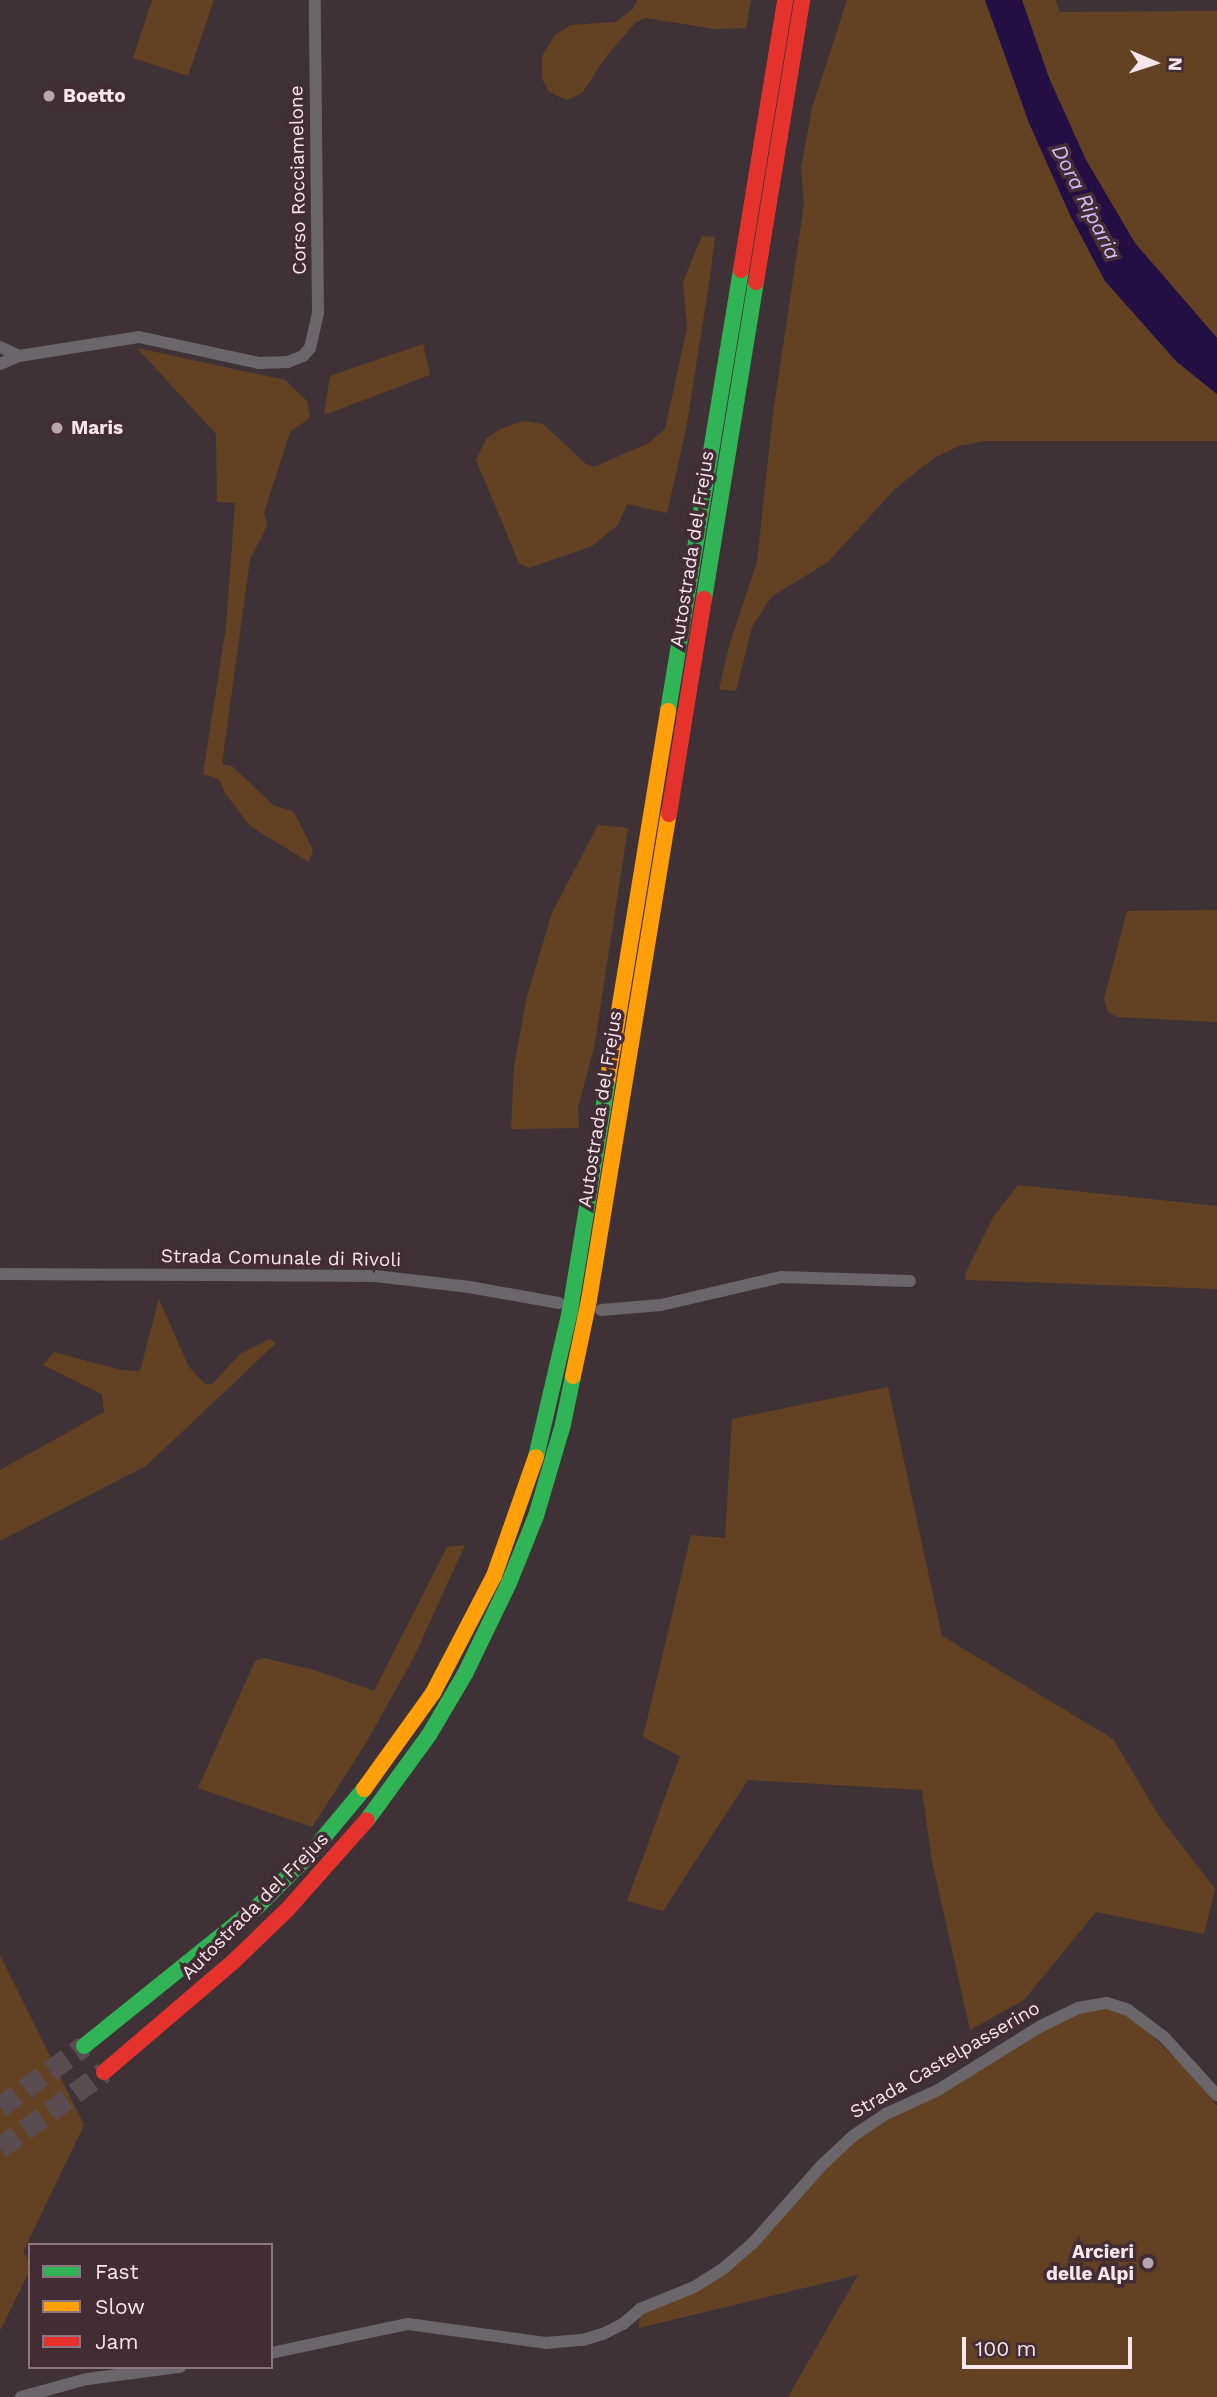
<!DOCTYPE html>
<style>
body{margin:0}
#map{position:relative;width:1217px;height:2397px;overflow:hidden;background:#3e3236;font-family:"Work Sans",sans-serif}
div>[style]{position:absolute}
.green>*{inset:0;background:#634223}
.water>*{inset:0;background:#240f45}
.highway-tunnel>*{height:21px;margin-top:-10.5px;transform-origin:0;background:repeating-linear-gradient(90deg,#5a4d51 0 21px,transparent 0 31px)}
.street>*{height:12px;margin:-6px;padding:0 6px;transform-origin:6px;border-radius:6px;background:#6a6669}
.fast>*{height:16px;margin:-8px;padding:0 8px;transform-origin:8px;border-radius:8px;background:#30b455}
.slow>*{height:16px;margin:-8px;padding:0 8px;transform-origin:8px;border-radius:8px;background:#ff9f0a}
.jam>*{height:16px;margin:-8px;padding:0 8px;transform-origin:8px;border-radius:8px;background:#e5322d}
.dots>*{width:19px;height:19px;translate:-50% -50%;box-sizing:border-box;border:4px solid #442c34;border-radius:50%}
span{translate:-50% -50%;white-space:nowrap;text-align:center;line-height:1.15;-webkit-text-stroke:7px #442c34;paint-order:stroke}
.poi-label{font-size:19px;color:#f7e6eb;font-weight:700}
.left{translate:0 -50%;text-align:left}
.right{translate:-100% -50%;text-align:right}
.street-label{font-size:19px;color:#f7e6eb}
.water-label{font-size:21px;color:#ccc2fa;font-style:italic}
.legend{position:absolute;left:28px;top:2243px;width:245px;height:126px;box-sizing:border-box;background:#442c34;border:2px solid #8c767d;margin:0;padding:9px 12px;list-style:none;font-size:21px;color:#f7e6eb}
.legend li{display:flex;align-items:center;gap:14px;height:35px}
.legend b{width:35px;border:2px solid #8c767d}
.north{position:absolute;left:1119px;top:28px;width:70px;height:70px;-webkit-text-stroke:5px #442c34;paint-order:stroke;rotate:93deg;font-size:19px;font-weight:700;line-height:28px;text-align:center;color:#f7e6eb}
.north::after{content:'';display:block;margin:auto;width:24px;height:32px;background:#f7e6eb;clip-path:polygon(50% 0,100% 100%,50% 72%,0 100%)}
.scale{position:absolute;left:962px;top:2337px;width:170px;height:32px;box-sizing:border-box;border:4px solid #f7e6eb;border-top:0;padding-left:9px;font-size:21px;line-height:24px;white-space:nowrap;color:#f7e6eb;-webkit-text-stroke:5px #442c34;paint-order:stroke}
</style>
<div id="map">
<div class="green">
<div style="clip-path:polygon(152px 0,214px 0,188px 76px,133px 58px)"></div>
<div style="clip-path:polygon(637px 0,751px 0,746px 28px,715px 29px,645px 18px,635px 23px,606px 57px,582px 93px,567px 100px,549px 92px,542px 79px,542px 56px,555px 35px,571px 25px,616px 22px,633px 9px)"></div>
<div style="clip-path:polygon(847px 0,985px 0,1070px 215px,1105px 281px,1177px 362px,1217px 394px,1217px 441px,985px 441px,959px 446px,934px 458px,895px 489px,828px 562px,771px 597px,752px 627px,736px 691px,719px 689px,729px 646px,757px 562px,773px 413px,804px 205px,801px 168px,812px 108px)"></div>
<div style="clip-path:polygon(1022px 0,1055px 0,1060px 12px,1217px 11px,1217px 338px,1135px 243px,1086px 160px,1049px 78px)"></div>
<div style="clip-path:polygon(702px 236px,715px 237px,710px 277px,686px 429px,667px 513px,627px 504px,618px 525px,592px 546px,529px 568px,519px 563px,476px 460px,486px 439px,500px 429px,524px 421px,543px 424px,586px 464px,594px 467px,649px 443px,665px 429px,687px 328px,683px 282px)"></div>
<div style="clip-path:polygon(423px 344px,430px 375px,324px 415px,330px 376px)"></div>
<div style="clip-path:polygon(137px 348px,285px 380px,307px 401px,310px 418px,290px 432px,264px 513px,267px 526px,250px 559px,222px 764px,232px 766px,273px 805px,294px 812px,313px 850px,309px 862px,250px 826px,225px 793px,219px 779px,203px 774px,226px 627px,235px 503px,217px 502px,216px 434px)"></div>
<div style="clip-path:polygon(598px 825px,628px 828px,594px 1048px,578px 1107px,579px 1128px,511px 1129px,514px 1066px,527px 996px,552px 913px)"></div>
<div style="clip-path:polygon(1217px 910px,1217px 1022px,1117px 1017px,1108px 1012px,1104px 999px,1127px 911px)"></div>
<div style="clip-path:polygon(1018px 1185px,1217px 1206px,1217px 1289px,966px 1280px,965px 1274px,993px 1217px)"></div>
<div style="clip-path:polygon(159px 1299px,189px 1367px,205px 1384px,212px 1384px,240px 1354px,270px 1339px,276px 1343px,146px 1466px,0 1541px,0 1470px,104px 1412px,102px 1394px,43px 1365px,54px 1352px,121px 1370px,140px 1371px)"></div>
<div style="clip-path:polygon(888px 1387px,942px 1636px,1113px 1739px,1159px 1816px,1215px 1889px,1204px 1934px,1096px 1912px,1024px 2000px,970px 2030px,932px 1861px,922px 1790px,748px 1780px,663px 1911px,627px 1901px,680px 1756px,643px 1737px,691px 1535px,725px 1538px,732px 1419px)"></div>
<div style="clip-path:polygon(465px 1545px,413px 1659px,366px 1743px,312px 1827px,198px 1788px,255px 1661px,264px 1658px,314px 1670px,374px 1691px,447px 1547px)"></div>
<div style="clip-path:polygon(0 1955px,84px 2125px,23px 2252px,30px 2261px,30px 2270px,0 2331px)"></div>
<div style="clip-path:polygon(1098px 2005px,1122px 2012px,1146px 2030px,1202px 2084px,1217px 2106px,1217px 2397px,788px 2397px,858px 2275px,639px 2328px,640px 2309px,732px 2264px,855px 2137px,1042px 2024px)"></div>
</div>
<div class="water">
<div style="clip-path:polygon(985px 0,1022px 0,1049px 78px,1086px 160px,1135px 243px,1217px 338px,1217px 394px,1177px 362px,1105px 281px,1070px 215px,1029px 123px)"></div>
</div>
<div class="highway-tunnel">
<div style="left:0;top:2107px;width:104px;rotate:-36deg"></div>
<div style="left:0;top:2148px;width:129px;rotate:-36.2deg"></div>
</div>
<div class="street">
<div style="left:0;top:347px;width:21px;rotate:25deg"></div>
<div style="left:19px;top:356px;width:21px;rotate:157deg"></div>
<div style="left:19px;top:356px;width:121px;rotate:-9deg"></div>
<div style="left:139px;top:337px;width:123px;rotate:12.2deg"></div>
<div style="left:259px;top:363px;width:29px;rotate:-2deg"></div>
<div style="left:288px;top:362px;width:16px;rotate:-22deg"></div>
<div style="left:303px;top:356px;width:11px;rotate:-49deg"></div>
<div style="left:310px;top:348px;width:37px;rotate:-77deg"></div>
<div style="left:318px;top:312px;width:312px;rotate:-90.6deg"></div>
<div style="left:0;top:1274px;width:375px;rotate:0.3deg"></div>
<div style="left:375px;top:1276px;width:95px;rotate:6.7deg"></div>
<div style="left:469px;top:1287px;width:91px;rotate:10.1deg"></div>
<div style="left:601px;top:1310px;width:60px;rotate:-4.8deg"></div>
<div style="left:661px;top:1305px;width:123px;rotate:-13.1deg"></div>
<div style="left:781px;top:1277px;width:129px;rotate:1.8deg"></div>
<div style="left:271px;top:2353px;width:140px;rotate:-12deg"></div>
<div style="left:408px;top:2324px;width:139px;rotate:7.8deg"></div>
<div style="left:546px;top:2343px;width:37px;rotate:-5deg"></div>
<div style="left:583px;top:2340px;width:21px;rotate:-17deg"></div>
<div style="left:603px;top:2334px;width:22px;rotate:-27deg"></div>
<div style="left:623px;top:2324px;width:23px;rotate:-41deg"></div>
<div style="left:640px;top:2309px;width:58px;rotate:-22.2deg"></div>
<div style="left:694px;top:2287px;width:36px;rotate:-32deg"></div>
<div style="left:724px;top:2268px;width:37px;rotate:-41deg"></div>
<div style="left:752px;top:2244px;width:104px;rotate:-48.5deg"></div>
<div style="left:821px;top:2166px;width:44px;rotate:-43.2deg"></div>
<div style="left:853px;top:2136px;width:40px;rotate:-34deg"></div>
<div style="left:886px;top:2114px;width:57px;rotate:-24.8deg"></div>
<div style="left:938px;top:2090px;width:121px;rotate:-31.9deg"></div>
<div style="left:1041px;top:2026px;width:41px;rotate:-25.9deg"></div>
<div style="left:1078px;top:2008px;width:29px;rotate:-10deg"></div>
<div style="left:1107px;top:2003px;width:22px;rotate:18deg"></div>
<div style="left:1128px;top:2010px;width:45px;rotate:36.9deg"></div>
<div style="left:1164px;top:2037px;width:79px;rotate:47.6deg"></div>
<div style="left:21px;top:2397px;width:68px;rotate:-15.3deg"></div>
<div style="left:87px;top:2379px;width:94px;rotate:-7.4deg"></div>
</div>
<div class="fast">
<div style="left:704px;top:599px;width:321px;rotate:-80.7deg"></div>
<div style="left:668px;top:711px;width:447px;rotate:-80.6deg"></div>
<div style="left:536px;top:1457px;width:150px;rotate:-76.9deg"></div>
<div style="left:570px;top:1311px;width:236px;rotate:-80.7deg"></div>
<div style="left:367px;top:1820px;width:105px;rotate:-53.9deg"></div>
<div style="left:429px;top:1735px;width:71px;rotate:-59.5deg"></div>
<div style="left:465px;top:1674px;width:101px;rotate:-64.2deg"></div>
<div style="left:509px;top:1583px;width:72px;rotate:-68.1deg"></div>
<div style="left:536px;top:1516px;width:96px;rotate:-73.6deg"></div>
<div style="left:563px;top:1424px;width:49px;rotate:-78.2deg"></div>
<div style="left:84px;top:2046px;width:223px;rotate:-38.8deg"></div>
<div style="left:258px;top:1906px;width:72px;rotate:-45deg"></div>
<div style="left:309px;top:1855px;width:86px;rotate:-50.2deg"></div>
</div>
<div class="slow">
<div style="left:608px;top:1078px;width:372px;rotate:-80.7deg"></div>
<div style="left:573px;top:1376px;width:78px;rotate:-78.1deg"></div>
<div style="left:589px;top:1300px;width:493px;rotate:-80.7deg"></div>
<div style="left:364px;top:1789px;width:118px;rotate:-54.3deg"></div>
<div style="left:433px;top:1693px;width:132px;rotate:-62.5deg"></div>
<div style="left:494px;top:1576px;width:126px;rotate:-70.6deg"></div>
</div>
<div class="jam">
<div style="left:741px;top:270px;width:274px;rotate:-80.7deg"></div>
<div style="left:756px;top:282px;width:286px;rotate:-80.7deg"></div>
<div style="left:669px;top:814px;width:218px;rotate:-80.8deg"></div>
<div style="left:104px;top:2072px;width:172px;rotate:-40.5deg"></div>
<div style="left:235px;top:1960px;width:72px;rotate:-43.9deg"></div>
<div style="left:287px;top:1910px;width:120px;rotate:-48.4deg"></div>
</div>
<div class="dots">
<div style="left:49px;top:96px;background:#b6a7ac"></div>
<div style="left:57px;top:428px;background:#b6a7ac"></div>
<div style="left:1148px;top:2263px;background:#b6a7ac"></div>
</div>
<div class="poi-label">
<span class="left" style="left:63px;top:96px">Boetto</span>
<span class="left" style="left:71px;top:428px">Maris</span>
<span class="right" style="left:1134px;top:2263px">Arcieri<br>delle Alpi</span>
</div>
<div class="street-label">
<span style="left:298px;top:180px;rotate:-91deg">Corso Rocciamelone</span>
<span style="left:692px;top:549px;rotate:-81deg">Autostrada del Frejus</span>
<span style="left:600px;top:1109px;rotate:-81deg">Autostrada del Frejus</span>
<span style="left:281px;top:1258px;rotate:1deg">Strada Comunale di Rivoli</span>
<span style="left:255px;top:1906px;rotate:-45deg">Autostrada del Frejus</span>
<span style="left:945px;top:2060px;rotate:-30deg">Strada Castelpasserino</span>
</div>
<div class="water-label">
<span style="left:1086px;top:202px;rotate:63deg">Dora Riparia</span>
</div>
<ul class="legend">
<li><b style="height:9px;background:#30b455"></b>Fast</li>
<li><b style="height:9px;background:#ff9f0a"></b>Slow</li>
<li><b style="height:9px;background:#e5322d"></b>Jam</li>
</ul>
<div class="north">N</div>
<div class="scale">100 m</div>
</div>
